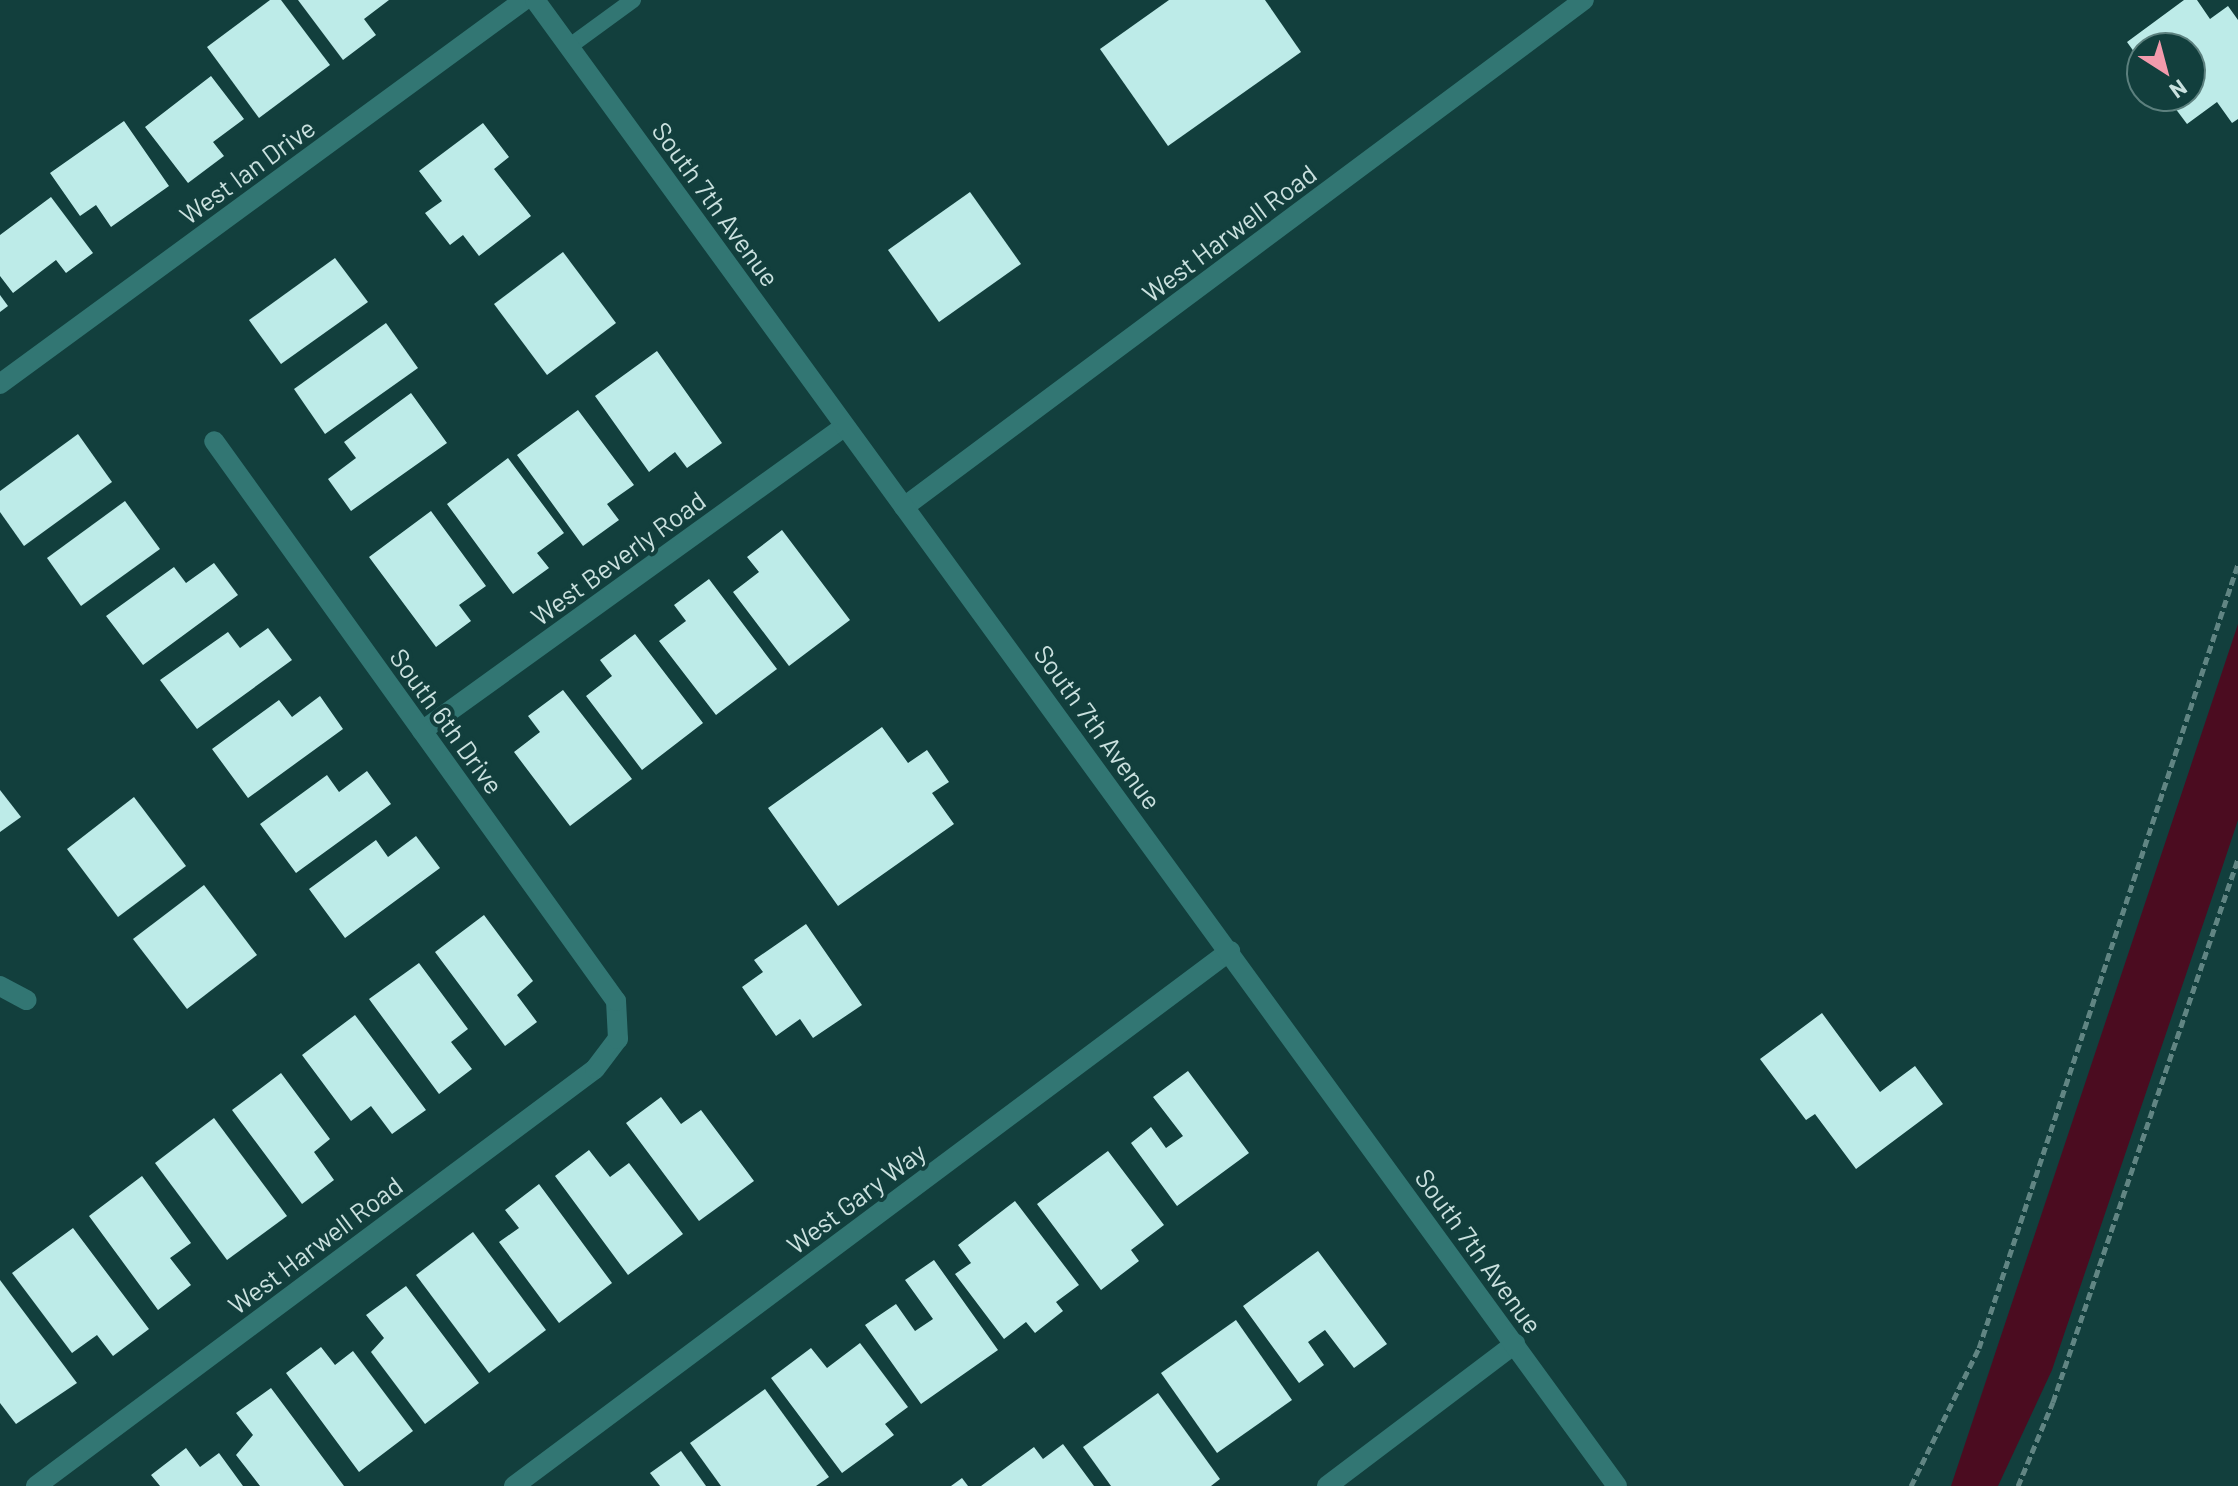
<!DOCTYPE html>
<style>
body{margin:0}
#map{position:relative;width:2238px;height:1486px;overflow:hidden;background:#123f3d;font-family:Barlow,sans-serif}
div>[style]{position:absolute}
.water>*{inset:0;background:#4b0c20}
.building>*{inset:0;background:#bdebe8}
.path>*{height:5px;margin-top:-2.5px;transform-origin:0;background:repeating-linear-gradient(90deg,#618583 0 8px,transparent 0 12px)}
.service>*{height:16px;margin:-8px;padding:0 8px;transform-origin:8px;border-radius:8px;background:#327673}
.minor>*{height:20px;margin:-10px;padding:0 10px;transform-origin:10px;border-radius:10px;background:#327673}
.tertiary>*{height:20px;margin:-10px;padding:0 10px;transform-origin:10px;border-radius:10px;background:#327673}
span{translate:-50% -50%;white-space:nowrap;text-align:center;line-height:1.15;-webkit-text-stroke:8px #123f3d;paint-order:stroke}
.street-label{font-size:26px;color:#cae1df}
.north{position:absolute;left:2126px;top:32px;width:80px;height:80px;box-sizing:border-box;background:#123f3d;border:2px solid #5c807e;border-radius:50%;rotate:144deg;font-size:22px;font-weight:700;line-height:32px;text-align:center;color:#cae1df}
.north::after{content:'';display:block;margin:auto;width:28px;height:36px;background:#f39aac;clip-path:polygon(50% 0,100% 100%,50% 72%,0 100%)}
</style>
<div id="map">
<div class="water">
<div style="clip-path:polygon(2238px 624px,2238px 820px,2217px 883px,2052px 1370px,1998px 1486px,1951px 1486px)"></div>
</div>
<div class="building">
<div style="clip-path:polygon(270px 0,281px 0,330px 65px,259px 118px,207px 47px)"></div>
<div style="clip-path:polygon(298px 0,389px 0,364px 19px,376px 35px,343px 60px)"></div>
<div style="clip-path:polygon(1169px 0,1265px 0,1301px 52px,1168px 146px,1100px 49px)"></div>
<div style="clip-path:polygon(2184px 0,2197px 0,2210px 19px,2228px 6px,2238px 20px,2238px 119px,2232px 123px,2217px 102px,2187px 124px,2166px 96px,2190px 96px,2190px 48px,2142px 48px,2142px 63px,2127px 42px)"></div>
<div style="clip-path:polygon(211px 76px,244px 119px,213px 142px,224px 156px,188px 183px,145px 127px)"></div>
<div style="clip-path:polygon(124px 121px,169px 186px,111px 227px,96px 205px,80px 216px,50px 173px)"></div>
<div style="clip-path:polygon(483px 123px,509px 157px,494px 169px,531px 216px,479px 256px,463px 235px,450px 245px,425px 213px,442px 201px,419px 171px)"></div>
<div style="clip-path:polygon(970px 192px,1021px 264px,939px 322px,888px 250px)"></div>
<div style="clip-path:polygon(51px 197px,93px 253px,66px 273px,56px 260px,13px 293px,0 276px,0 235px)"></div>
<div style="clip-path:polygon(563px 252px,616px 323px,547px 375px,494px 304px)"></div>
<div style="clip-path:polygon(335px 258px,368px 302px,281px 364px,249px 320px)"></div>
<div style="clip-path:polygon(0 295px,8px 306px,0 312px)"></div>
<div style="clip-path:polygon(386px 323px,418px 368px,325px 434px,294px 389px)"></div>
<div style="clip-path:polygon(657px 351px,722px 443px,687px 468px,675px 452px,649px 472px,595px 396px)"></div>
<div style="clip-path:polygon(411px 393px,447px 443px,351px 511px,328px 479px,356px 458px,344px 442px)"></div>
<div style="clip-path:polygon(578px 410px,634px 485px,607px 504px,619px 520px,583px 546px,517px 455px)"></div>
<div style="clip-path:polygon(78px 434px,112px 482px,24px 546px,0 512px,0 491px)"></div>
<div style="clip-path:polygon(508px 458px,564px 533px,537px 553px,549px 568px,513px 594px,447px 504px)"></div>
<div style="clip-path:polygon(125px 501px,160px 549px,81px 606px,47px 558px)"></div>
<div style="clip-path:polygon(431px 511px,486px 586px,459px 605px,471px 621px,436px 647px,369px 557px)"></div>
<div style="clip-path:polygon(782px 530px,850px 620px,789px 666px,733px 592px,759px 572px,747px 557px)"></div>
<div style="clip-path:polygon(214px 563px,238px 595px,143px 665px,106px 616px,174px 567px,186px 583px)"></div>
<div style="clip-path:polygon(709px 579px,777px 669px,716px 715px,659px 641px,686px 621px,674px 605px)"></div>
<div style="clip-path:polygon(268px 628px,292px 660px,197px 729px,160px 680px,228px 632px,240px 648px)"></div>
<div style="clip-path:polygon(635px 634px,703px 723px,642px 770px,586px 696px,612px 676px,600px 660px)"></div>
<div style="clip-path:polygon(563px 690px,632px 779px,570px 826px,514px 752px,540px 732px,528px 716px)"></div>
<div style="clip-path:polygon(320px 696px,343px 729px,248px 798px,212px 749px,279px 700px,292px 717px)"></div>
<div style="clip-path:polygon(882px 727px,908px 763px,927px 750px,949px 782px,932px 793px,954px 824px,838px 906px,768px 808px)"></div>
<div style="clip-path:polygon(367px 771px,391px 804px,296px 873px,260px 824px,327px 775px,339px 792px)"></div>
<div style="clip-path:polygon(0 790px,21px 817px,0 832px)"></div>
<div style="clip-path:polygon(134px 797px,186px 866px,118px 917px,67px 849px)"></div>
<div style="clip-path:polygon(416px 836px,440px 868px,345px 938px,309px 889px,376px 840px,388px 857px)"></div>
<div style="clip-path:polygon(204px 885px,257px 955px,187px 1009px,133px 939px)"></div>
<div style="clip-path:polygon(484px 915px,533px 981px,517px 995px,537px 1022px,505px 1046px,435px 952px)"></div>
<div style="clip-path:polygon(806px 924px,862px 1005px,813px 1038px,800px 1019px,776px 1036px,742px 987px,763px 972px,754px 960px)"></div>
<div style="clip-path:polygon(419px 963px,468px 1029px,451px 1042px,472px 1069px,439px 1094px,369px 999px)"></div>
<div style="clip-path:polygon(1822px 1013px,1880px 1092px,1915px 1066px,1943px 1104px,1856px 1169px,1815px 1114px,1806px 1120px,1760px 1059px)"></div>
<div style="clip-path:polygon(355px 1015px,426px 1110px,392px 1134px,371px 1106px,351px 1121px,302px 1055px)"></div>
<div style="clip-path:polygon(1188px 1071px,1249px 1153px,1177px 1206px,1131px 1143px,1151px 1127px,1166px 1148px,1183px 1136px,1153px 1097px)"></div>
<div style="clip-path:polygon(281px 1073px,330px 1139px,314px 1152px,334px 1180px,302px 1204px,232px 1110px)"></div>
<div style="clip-path:polygon(661px 1097px,681px 1124px,701px 1110px,754px 1181px,699px 1221px,626px 1123px)"></div>
<div style="clip-path:polygon(214px 1118px,287px 1216px,227px 1260px,155px 1163px)"></div>
<div style="clip-path:polygon(589px 1150px,610px 1177px,629px 1163px,683px 1234px,628px 1275px,555px 1176px)"></div>
<div style="clip-path:polygon(1108px 1151px,1164px 1225px,1131px 1250px,1139px 1261px,1101px 1290px,1037px 1204px)"></div>
<div style="clip-path:polygon(142px 1176px,191px 1243px,170px 1258px,191px 1285px,158px 1310px,89px 1216px)"></div>
<div style="clip-path:polygon(539px 1184px,612px 1283px,559px 1323px,499px 1242px,519px 1228px,505px 1210px)"></div>
<div style="clip-path:polygon(1015px 1201px,1079px 1285px,1056px 1302px,1063px 1311px,1035px 1333px,1026px 1322px,1004px 1339px,955px 1274px,971px 1263px,958px 1245px)"></div>
<div style="clip-path:polygon(73px 1228px,149px 1329px,113px 1356px,97px 1335px,72px 1353px,12px 1273px)"></div>
<div style="clip-path:polygon(473px 1232px,546px 1330px,489px 1373px,416px 1275px)"></div>
<div style="clip-path:polygon(1318px 1251px,1387px 1344px,1354px 1368px,1325px 1330px,1308px 1342px,1324px 1365px,1299px 1383px,1243px 1306px)"></div>
<div style="clip-path:polygon(934px 1260px,998px 1350px,921px 1404px,865px 1325px,896px 1304px,915px 1331px,933px 1319px,905px 1280px)"></div>
<div style="clip-path:polygon(0 1280px,77px 1383px,16px 1424px,0 1403px)"></div>
<div style="clip-path:polygon(406px 1286px,479px 1383px,425px 1424px,371px 1352px,384px 1338px,366px 1315px)"></div>
<div style="clip-path:polygon(1236px 1320px,1292px 1400px,1217px 1453px,1161px 1373px)"></div>
<div style="clip-path:polygon(860px 1343px,908px 1407px,885px 1424px,894px 1435px,842px 1473px,771px 1378px,811px 1348px,827px 1368px)"></div>
<div style="clip-path:polygon(321px 1347px,335px 1365px,353px 1351px,413px 1431px,359px 1472px,286px 1373px)"></div>
<div style="clip-path:polygon(271px 1388px,344px 1486px,260px 1486px,236px 1455px,253px 1435px,236px 1413px)"></div>
<div style="clip-path:polygon(765px 1389px,829px 1477px,816px 1486px,721px 1486px,690px 1443px)"></div>
<div style="clip-path:polygon(1158px 1393px,1220px 1479px,1211px 1486px,1111px 1486px,1083px 1447px)"></div>
<div style="clip-path:polygon(1063px 1444px,1094px 1486px,981px 1486px,1034px 1447px,1043px 1459px)"></div>
<div style="clip-path:polygon(186px 1448px,200px 1467px,219px 1453px,243px 1486px,160px 1486px,151px 1475px)"></div>
<div style="clip-path:polygon(681px 1451px,706px 1486px,660px 1486px,650px 1473px)"></div>
<div style="clip-path:polygon(962px 1478px,968px 1486px,951px 1486px)"></div>
</div>
<div class="path">
<div style="left:1911px;top:1486px;width:154px;rotate:-63.8deg"></div>
<div style="left:1979px;top:1348px;width:826px;rotate:-71.72deg"></div>
<div style="left:2018px;top:1486px;width:91px;rotate:-67.4deg"></div>
<div style="left:2053px;top:1402px;width:574px;rotate:-71.19deg"></div>
</div>
<div class="service">
<div style="left:570px;top:46px;width:78px;rotate:-36.1deg"></div>
</div>
<div class="minor">
<div style="left:0;top:384px;width:650px;rotate:-36.23deg"></div>
<div style="left:904px;top:507px;width:848px;rotate:-36.71deg"></div>
<div style="left:422px;top:731px;width:521px;rotate:-35.79deg"></div>
<div style="left:0;top:986px;width:30px;rotate:28deg"></div>
<div style="left:36px;top:1486px;width:697px;rotate:-36.72deg"></div>
<div style="left:595px;top:1069px;width:38px;rotate:-53deg"></div>
<div style="left:618px;top:1039px;width:38px;rotate:-93deg"></div>
<div style="left:616px;top:1001px;width:689px;rotate:-125.67deg"></div>
<div style="left:514px;top:1486px;width:894px;rotate:-36.77deg"></div>
<div style="left:1327px;top:1486px;width:236px;rotate:-37.1deg"></div>
</div>
<div class="tertiary">
<div style="left:535px;top:0;width:1838px;rotate:53.94deg"></div>
</div>
<div class="street-label">
<span style="left:247px;top:171px;rotate:-36deg">West Ian Drive</span>
<span style="left:716px;top:204px;rotate:54deg">South 7th Avenue</span>
<span style="left:1229px;top:233px;rotate:-37deg">West Harwell Road</span>
<span style="left:618px;top:558px;rotate:-36deg">West Beverly Road</span>
<span style="left:447px;top:721px;rotate:54deg">South 6th Drive</span>
<span style="left:1098px;top:727px;rotate:54deg">South 7th Avenue</span>
<span style="left:856px;top:1198px;rotate:-37deg">West Gary Way</span>
<span style="left:315px;top:1245px;rotate:-37deg">West Harwell Road</span>
<span style="left:1479px;top:1251px;rotate:54deg">South 7th Avenue</span>
</div>
<div class="north">N</div>
</div>
